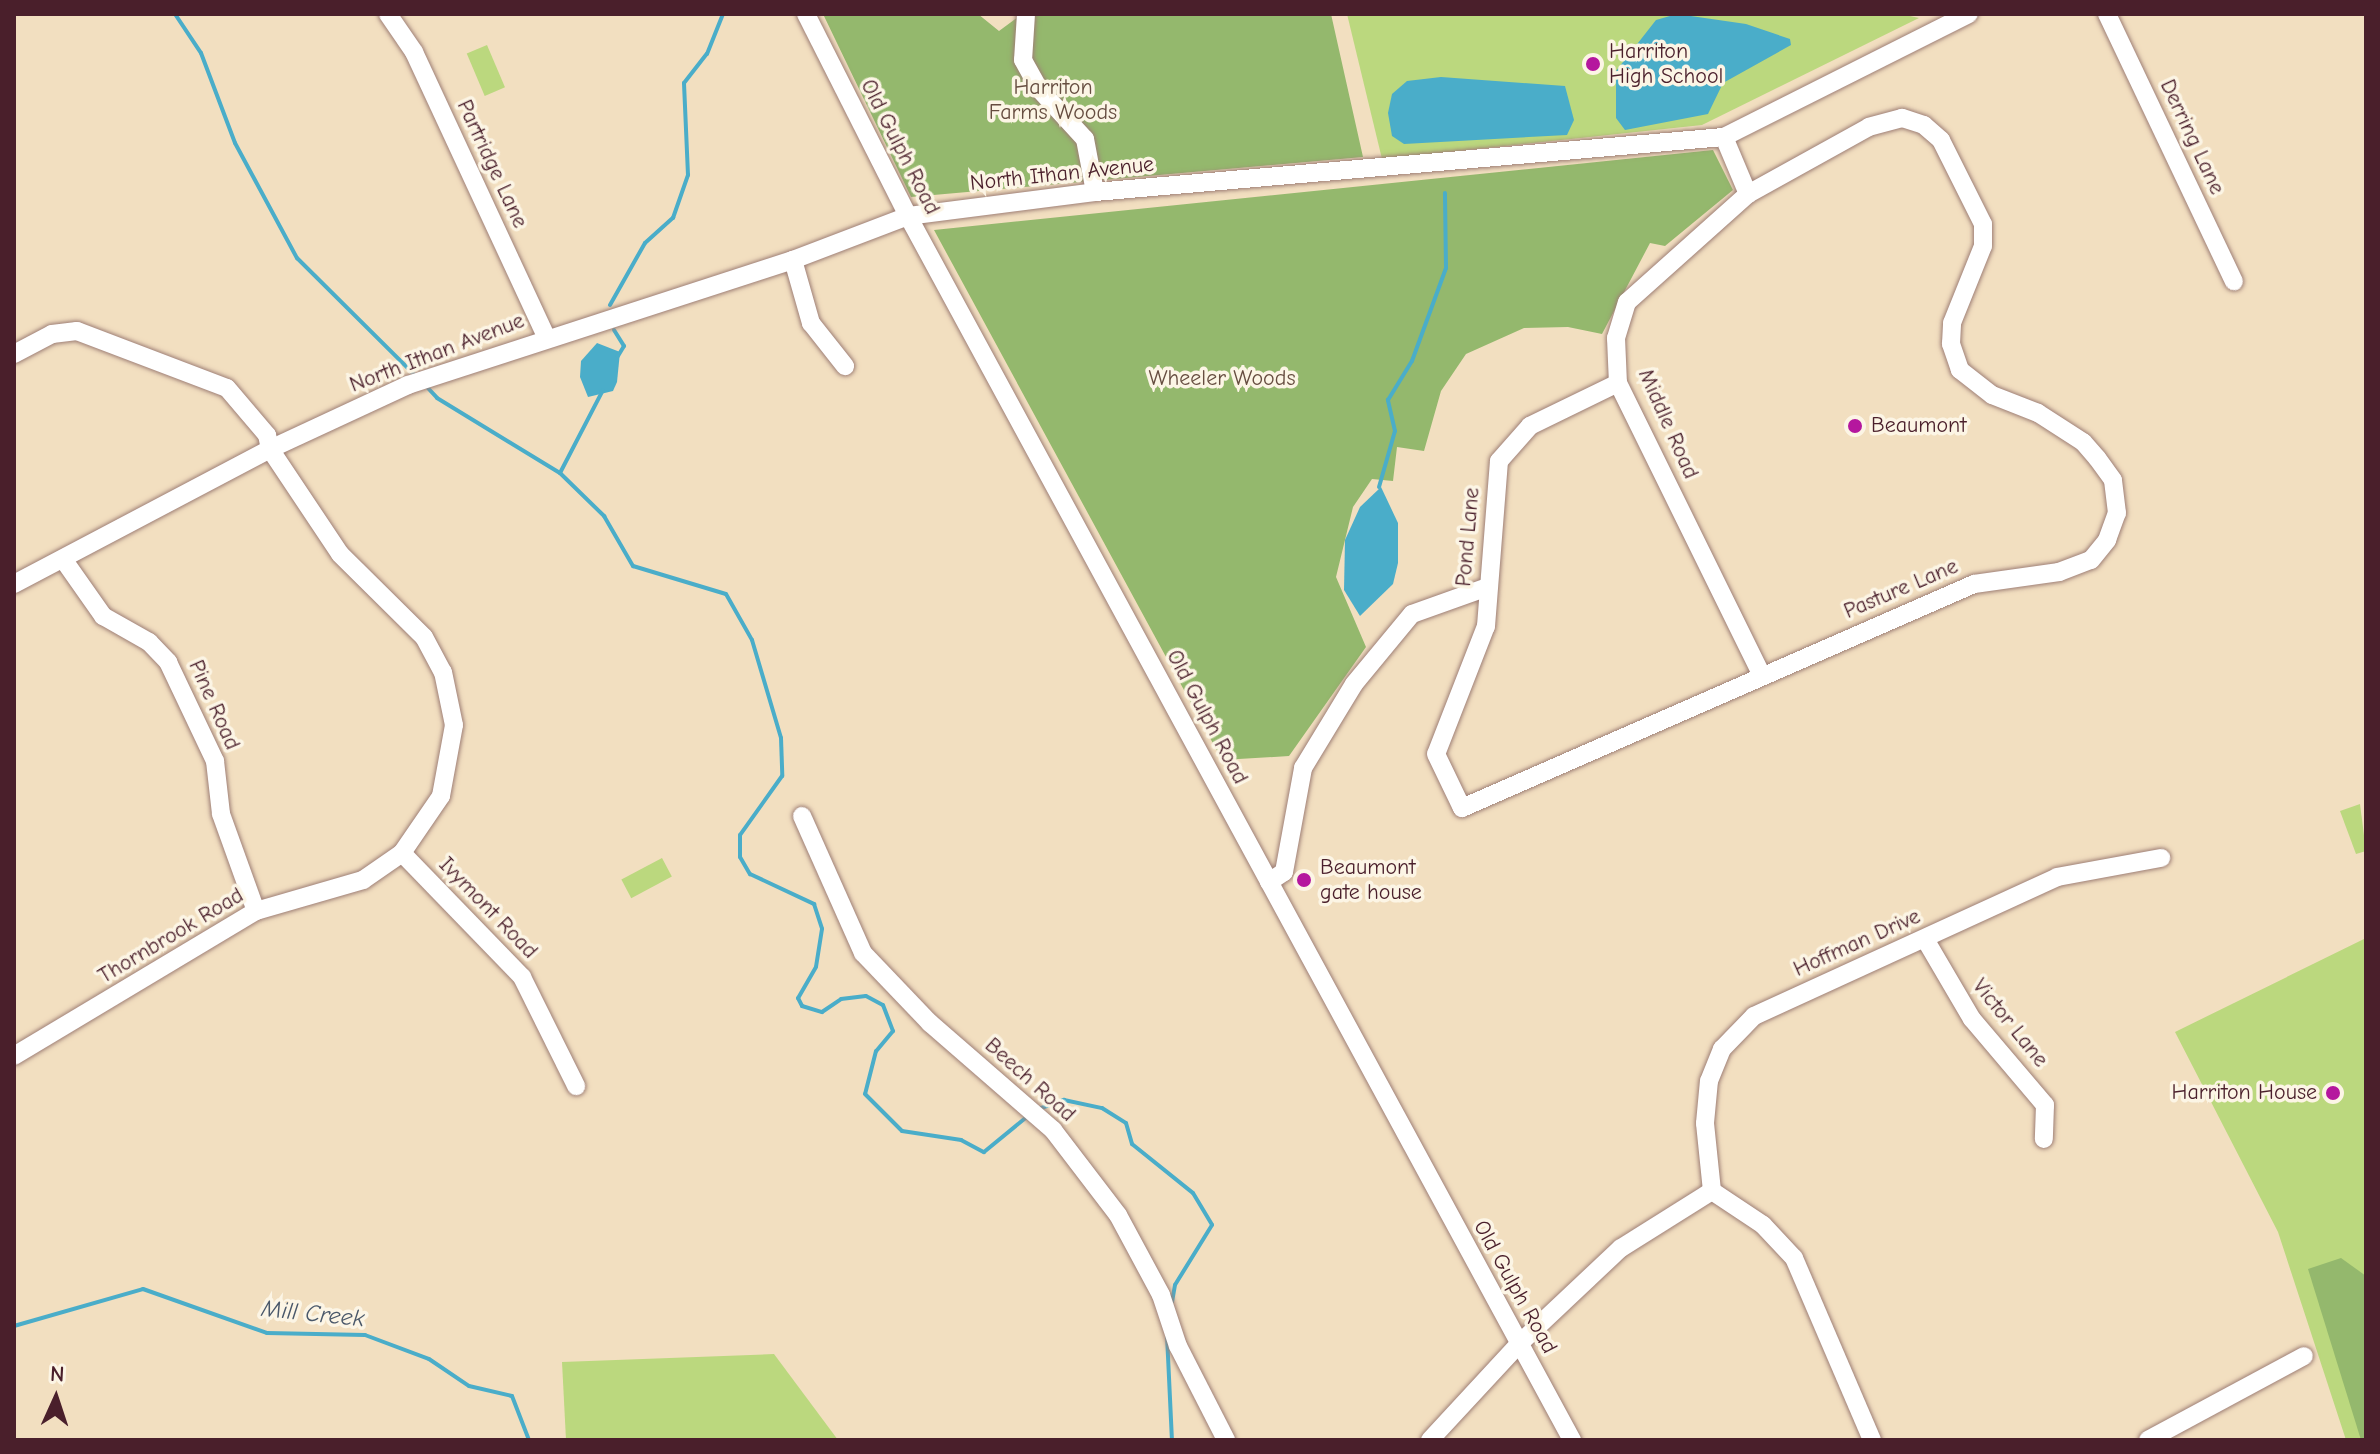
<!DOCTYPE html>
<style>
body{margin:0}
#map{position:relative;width:2380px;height:1454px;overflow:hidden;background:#f2dfc0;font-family:"Comic Neue",sans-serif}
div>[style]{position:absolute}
.green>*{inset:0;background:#bbd87e;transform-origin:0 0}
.forest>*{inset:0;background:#94b86d}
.water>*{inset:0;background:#4aadc9}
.stream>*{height:4px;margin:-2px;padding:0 2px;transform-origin:2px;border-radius:2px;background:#4aadc9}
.roads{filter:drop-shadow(0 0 2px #9e7f76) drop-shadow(0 0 2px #9e7f76)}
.minor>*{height:18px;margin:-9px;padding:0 9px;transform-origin:9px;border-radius:9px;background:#fff}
.dots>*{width:22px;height:22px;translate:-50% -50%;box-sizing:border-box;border:4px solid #fcf5e5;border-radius:50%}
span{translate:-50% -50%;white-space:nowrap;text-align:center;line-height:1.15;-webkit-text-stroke:7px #fcf5e5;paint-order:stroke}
.poi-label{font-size:22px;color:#4a1f2b}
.left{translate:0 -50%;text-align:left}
.right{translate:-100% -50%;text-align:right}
.park-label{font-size:22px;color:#664d40}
.street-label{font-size:22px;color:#4a1f2b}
.water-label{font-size:24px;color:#4a586a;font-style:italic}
.frame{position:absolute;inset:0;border:16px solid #4a1f2b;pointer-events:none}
.north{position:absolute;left:16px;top:1358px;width:80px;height:80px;-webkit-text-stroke:6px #fcf5e5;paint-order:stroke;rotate:3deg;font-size:22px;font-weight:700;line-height:32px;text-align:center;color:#4a1f2b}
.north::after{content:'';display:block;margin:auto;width:28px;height:36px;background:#4a1f2b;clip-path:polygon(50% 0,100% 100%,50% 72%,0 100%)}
</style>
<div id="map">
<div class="green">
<i style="clip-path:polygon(1347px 14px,1901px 14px,1919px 18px,1702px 125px,1382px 159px)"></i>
<i style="left:487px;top:45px;width:46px;height:22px;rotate:67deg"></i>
<i style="clip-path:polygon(2360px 804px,2366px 851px,2356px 854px,2340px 811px)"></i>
<i style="left:662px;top:858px;width:21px;height:46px;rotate:62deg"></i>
<i style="clip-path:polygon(2366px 938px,2366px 1440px,2346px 1440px,2278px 1232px,2175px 1032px)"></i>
<i style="clip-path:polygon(774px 1354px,838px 1440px,566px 1440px,562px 1362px)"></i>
</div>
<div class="forest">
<i style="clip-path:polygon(823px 14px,978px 14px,999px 31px,1022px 14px,1331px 14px,1363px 157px,911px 197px)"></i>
<i style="clip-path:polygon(1713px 150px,1733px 190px,1665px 246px,1650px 243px,1602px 334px,1568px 327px,1524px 328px,1466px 354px,1441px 391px,1424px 451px,1397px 447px,1393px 481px,1372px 479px,1353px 507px,1336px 577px,1366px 647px,1289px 756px,1222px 760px,934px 230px)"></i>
<i style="clip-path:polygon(2341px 1258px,2366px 1276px,2366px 1440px,2361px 1440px,2308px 1269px)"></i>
</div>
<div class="water">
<i style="clip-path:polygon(1677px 14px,1746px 24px,1790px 39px,1791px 45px,1723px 83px,1708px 114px,1625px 130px,1616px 118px,1616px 71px,1656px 20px)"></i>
<i style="clip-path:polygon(1441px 77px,1565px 86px,1574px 120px,1567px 135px,1404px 144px,1392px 136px,1388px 113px,1392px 94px,1407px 81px)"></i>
<i style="clip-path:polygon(597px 343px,620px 352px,617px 382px,613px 391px,588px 397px,580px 377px,581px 361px)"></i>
<i style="clip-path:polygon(1381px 487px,1398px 523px,1398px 563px,1393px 584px,1360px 616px,1344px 590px,1345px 540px,1360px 507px)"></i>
</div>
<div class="stream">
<i style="left:175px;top:14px;width:47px;rotate:56.3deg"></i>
<i style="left:201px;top:53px;width:96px;rotate:69.3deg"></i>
<i style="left:235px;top:143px;width:131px;rotate:61.7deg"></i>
<i style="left:297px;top:258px;width:169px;rotate:44.8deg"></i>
<i style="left:610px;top:305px;width:71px;rotate:-60.6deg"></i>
<i style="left:645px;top:243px;width:38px;rotate:-42deg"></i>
<i style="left:673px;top:218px;width:46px;rotate:-70.8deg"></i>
<i style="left:688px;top:175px;width:92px;rotate:-92.5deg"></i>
<i style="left:684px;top:83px;width:37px;rotate:-52deg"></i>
<i style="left:707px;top:54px;width:43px;rotate:-68.2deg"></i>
<i style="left:614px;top:330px;width:19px;rotate:58deg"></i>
<i style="left:624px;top:346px;width:12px;rotate:121deg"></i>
<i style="left:426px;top:386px;width:16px;rotate:47deg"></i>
<i style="left:437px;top:398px;width:144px;rotate:31.4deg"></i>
<i style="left:560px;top:473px;width:62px;rotate:44.3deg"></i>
<i style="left:604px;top:516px;width:58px;rotate:59.9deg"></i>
<i style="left:633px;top:566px;width:97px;rotate:16.8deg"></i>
<i style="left:726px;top:594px;width:53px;rotate:60.5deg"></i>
<i style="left:752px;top:640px;width:102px;rotate:73.5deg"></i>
<i style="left:781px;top:738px;width:38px;rotate:88deg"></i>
<i style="left:782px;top:776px;width:72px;rotate:125.4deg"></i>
<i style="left:740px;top:835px;width:22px;rotate:90deg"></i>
<i style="left:740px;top:857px;width:20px;rotate:60deg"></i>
<i style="left:750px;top:874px;width:71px;rotate:25.1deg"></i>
<i style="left:814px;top:904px;width:26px;rotate:72deg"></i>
<i style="left:822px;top:929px;width:38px;rotate:99deg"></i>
<i style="left:816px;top:967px;width:36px;rotate:120deg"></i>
<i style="left:798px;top:998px;width:9px;rotate:63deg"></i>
<i style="left:802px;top:1006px;width:21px;rotate:17deg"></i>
<i style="left:822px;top:1012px;width:23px;rotate:-34deg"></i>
<i style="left:841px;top:999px;width:25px;rotate:-7deg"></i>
<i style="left:866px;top:996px;width:19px;rotate:28deg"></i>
<i style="left:883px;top:1005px;width:28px;rotate:69deg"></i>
<i style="left:893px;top:1031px;width:26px;rotate:130deg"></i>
<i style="left:876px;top:1051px;width:44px;rotate:104.3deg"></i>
<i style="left:865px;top:1094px;width:52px;rotate:45deg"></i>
<i style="left:902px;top:1131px;width:60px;rotate:8.7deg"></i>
<i style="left:961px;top:1140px;width:26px;rotate:28deg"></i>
<i style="left:984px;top:1152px;width:58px;rotate:-39.4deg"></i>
<i style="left:560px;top:473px;width:93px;rotate:-62.6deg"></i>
<i style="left:1379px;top:487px;width:58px;rotate:-74.1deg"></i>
<i style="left:1395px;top:431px;width:32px;rotate:-103deg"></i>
<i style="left:1388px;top:400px;width:46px;rotate:-58.4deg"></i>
<i style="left:1412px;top:361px;width:99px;rotate:-69.9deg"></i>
<i style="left:1446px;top:268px;width:75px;rotate:-90.8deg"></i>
<i style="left:1036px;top:1110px;width:30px;rotate:-20deg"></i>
<i style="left:1064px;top:1100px;width:39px;rotate:12deg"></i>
<i style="left:1102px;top:1108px;width:28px;rotate:32deg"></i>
<i style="left:1126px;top:1123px;width:22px;rotate:74deg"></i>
<i style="left:1132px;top:1144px;width:78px;rotate:38.8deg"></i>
<i style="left:1193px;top:1193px;width:37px;rotate:59deg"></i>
<i style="left:1212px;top:1225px;width:70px;rotate:121.7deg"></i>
<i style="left:1175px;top:1285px;width:17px;rotate:100deg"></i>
<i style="left:14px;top:1326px;width:134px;rotate:-16deg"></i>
<i style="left:143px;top:1289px;width:132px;rotate:19.5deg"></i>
<i style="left:267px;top:1333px;width:98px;rotate:1.2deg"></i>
<i style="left:365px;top:1335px;width:68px;rotate:20.6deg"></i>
<i style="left:429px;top:1359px;width:48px;rotate:34deg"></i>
<i style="left:469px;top:1386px;width:44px;rotate:13.1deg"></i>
<i style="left:512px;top:1396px;width:47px;rotate:68.9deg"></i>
<i style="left:1167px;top:1335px;width:105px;rotate:87.3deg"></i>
</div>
<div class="roads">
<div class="minor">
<i style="left:388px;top:14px;width:46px;rotate:55.6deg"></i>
<i style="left:414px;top:52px;width:314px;rotate:65.1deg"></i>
<i style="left:806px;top:14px;width:226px;rotate:63.2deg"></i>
<i style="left:908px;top:216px;width:1393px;rotate:61.52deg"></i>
<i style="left:1026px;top:14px;width:46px;rotate:93.7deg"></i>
<i style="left:1023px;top:60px;width:33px;rotate:61deg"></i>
<i style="left:1039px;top:89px;width:68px;rotate:47.4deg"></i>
<i style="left:1085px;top:139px;width:54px;rotate:79.3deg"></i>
<i style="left:2107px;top:14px;width:296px;rotate:64.6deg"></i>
<i style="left:1724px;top:137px;width:62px;rotate:67.2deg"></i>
<i style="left:793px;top:260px;width:66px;rotate:74.1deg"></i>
<i style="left:811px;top:323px;width:55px;rotate:51.7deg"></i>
<i style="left:14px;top:354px;width:43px;rotate:-27.8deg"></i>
<i style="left:52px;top:334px;width:25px;rotate:-7deg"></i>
<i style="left:77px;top:331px;width:160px;rotate:20.8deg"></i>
<i style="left:227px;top:388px;width:62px;rotate:49.6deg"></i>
<i style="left:267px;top:435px;width:14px;rotate:78deg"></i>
<i style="left:270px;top:449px;width:126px;rotate:56.3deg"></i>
<i style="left:340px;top:554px;width:118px;rotate:44.7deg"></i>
<i style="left:424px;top:637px;width:40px;rotate:62deg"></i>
<i style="left:443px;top:672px;width:54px;rotate:78.3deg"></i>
<i style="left:454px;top:725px;width:72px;rotate:100.4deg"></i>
<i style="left:441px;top:796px;width:69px;rotate:124.4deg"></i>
<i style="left:402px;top:853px;width:47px;rotate:145.3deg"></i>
<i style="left:363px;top:880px;width:111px;rotate:163.8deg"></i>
<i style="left:256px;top:911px;width:282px;rotate:149.1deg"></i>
<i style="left:1618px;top:383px;width:98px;rotate:154deg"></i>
<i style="left:1530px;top:426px;width:47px;rotate:131.5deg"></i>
<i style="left:1499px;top:461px;width:166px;rotate:94.5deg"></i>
<i style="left:1486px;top:626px;width:137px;rotate:111.3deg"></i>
<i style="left:1436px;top:754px;width:60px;rotate:64.3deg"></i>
<i style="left:1462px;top:808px;width:559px;rotate:-23.63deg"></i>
<i style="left:1974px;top:584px;width:86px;rotate:-8deg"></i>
<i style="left:2059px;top:572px;width:34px;rotate:-21deg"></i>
<i style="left:2091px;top:560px;width:26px;rotate:-51deg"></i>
<i style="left:2107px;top:540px;width:29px;rotate:-70deg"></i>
<i style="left:2117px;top:513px;width:33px;rotate:-97deg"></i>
<i style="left:2113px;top:480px;width:27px;rotate:-126deg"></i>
<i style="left:2097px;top:458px;width:21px;rotate:-131deg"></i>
<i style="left:2083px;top:442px;width:54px;rotate:-147.2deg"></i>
<i style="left:2038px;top:413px;width:49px;rotate:-158.6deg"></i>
<i style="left:1992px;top:395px;width:41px;rotate:-142deg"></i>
<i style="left:1960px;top:370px;width:28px;rotate:-109deg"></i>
<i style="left:1951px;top:344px;width:21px;rotate:-87deg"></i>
<i style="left:1952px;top:323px;width:83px;rotate:-68.1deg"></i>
<i style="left:1983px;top:246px;width:22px;rotate:-90deg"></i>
<i style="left:1983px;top:224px;width:94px;rotate:-116.6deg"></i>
<i style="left:1941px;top:140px;width:23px;rotate:-139deg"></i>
<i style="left:1924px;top:125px;width:23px;rotate:-162deg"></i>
<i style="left:1902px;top:118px;width:34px;rotate:165deg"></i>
<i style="left:1869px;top:127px;width:138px;rotate:151deg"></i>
<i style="left:1748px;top:194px;width:162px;rotate:138.2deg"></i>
<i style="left:1627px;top:302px;width:38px;rotate:107deg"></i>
<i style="left:1616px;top:338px;width:45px;rotate:87.5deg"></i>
<i style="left:1618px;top:383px;width:324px;rotate:63.8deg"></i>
<i style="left:63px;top:559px;width:70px;rotate:54.9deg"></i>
<i style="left:103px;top:616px;width:53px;rotate:29.5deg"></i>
<i style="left:149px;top:642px;width:28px;rotate:46deg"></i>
<i style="left:168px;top:662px;width:110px;rotate:64.6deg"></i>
<i style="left:215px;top:761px;width:53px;rotate:83.5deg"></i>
<i style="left:221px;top:814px;width:103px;rotate:70.2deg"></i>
<i style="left:14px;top:584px;width:289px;rotate:-27.8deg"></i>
<i style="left:270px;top:449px;width:152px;rotate:-24.9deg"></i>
<i style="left:408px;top:385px;width:405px;rotate:-18deg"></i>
<i style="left:793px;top:260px;width:123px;rotate:-20.9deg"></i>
<i style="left:908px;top:216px;width:189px;rotate:-7.3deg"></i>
<i style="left:1095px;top:192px;width:631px;rotate:-5deg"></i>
<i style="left:1724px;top:137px;width:274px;rotate:-26.7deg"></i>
<i style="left:802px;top:816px;width:150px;rotate:66deg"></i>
<i style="left:863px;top:953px;width:97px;rotate:46.3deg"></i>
<i style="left:930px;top:1023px;width:163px;rotate:41deg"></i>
<i style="left:1053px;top:1130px;width:107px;rotate:52.6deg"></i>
<i style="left:1118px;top:1215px;width:91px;rotate:61.7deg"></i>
<i style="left:1161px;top:1295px;width:54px;rotate:71.6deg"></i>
<i style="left:1178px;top:1346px;width:106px;rotate:62.9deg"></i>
<i style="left:402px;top:853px;width:173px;rotate:45.9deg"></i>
<i style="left:522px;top:977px;width:122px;rotate:63.6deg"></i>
<i style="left:1269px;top:882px;width:18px;rotate:-34deg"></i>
<i style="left:1284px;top:872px;width:106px;rotate:-79.6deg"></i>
<i style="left:1303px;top:768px;width:98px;rotate:-58.7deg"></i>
<i style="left:1354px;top:684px;width:91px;rotate:-50.4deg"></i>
<i style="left:1412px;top:614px;width:81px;rotate:-19.6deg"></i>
<i style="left:1925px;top:939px;width:93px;rotate:59.6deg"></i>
<i style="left:1972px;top:1019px;width:113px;rotate:49.7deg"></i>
<i style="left:2045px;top:1105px;width:34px;rotate:92deg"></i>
<i style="left:1712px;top:1191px;width:68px;rotate:-95.9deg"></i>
<i style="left:1705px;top:1123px;width:42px;rotate:-84.6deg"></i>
<i style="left:1709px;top:1081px;width:35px;rotate:-68deg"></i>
<i style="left:1722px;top:1049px;width:46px;rotate:-45.9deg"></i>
<i style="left:1754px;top:1016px;width:333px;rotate:-24.6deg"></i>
<i style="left:2057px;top:877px;width:106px;rotate:-10.4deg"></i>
<i style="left:1712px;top:1191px;width:61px;rotate:33.7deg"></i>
<i style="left:1763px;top:1225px;width:45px;rotate:46.8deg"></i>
<i style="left:1794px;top:1258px;width:198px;rotate:66.8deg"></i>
<i style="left:1430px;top:1440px;width:131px;rotate:-47.2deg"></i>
<i style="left:1519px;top:1344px;width:140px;rotate:-43.3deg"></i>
<i style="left:1621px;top:1248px;width:107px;rotate:-32.1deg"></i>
<i style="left:2148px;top:1440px;width:177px;rotate:-28.3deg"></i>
</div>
</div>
<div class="dots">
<i style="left:1593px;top:64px;background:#b5179e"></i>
<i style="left:1855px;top:426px;background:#b5179e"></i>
<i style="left:1304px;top:880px;background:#b5179e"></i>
<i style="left:2333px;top:1093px;background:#b5179e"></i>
</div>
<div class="poi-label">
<span class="left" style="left:1609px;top:64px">Harriton<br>High School</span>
<span class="left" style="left:1871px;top:426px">Beaumont</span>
<span class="left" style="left:1320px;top:880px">Beaumont<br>gate house</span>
<span class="right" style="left:2317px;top:1093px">Harriton House</span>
</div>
<div class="park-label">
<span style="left:1053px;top:100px">Harriton<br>Farms Woods</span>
<span style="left:1222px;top:379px">Wheeler Woods</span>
</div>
<div class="street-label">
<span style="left:2192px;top:137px;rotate:65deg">Derring Lane</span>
<span style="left:900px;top:147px;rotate:63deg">Old Gulph Road</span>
<span style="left:492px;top:164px;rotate:65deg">Partridge Lane</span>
<span style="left:1062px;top:174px;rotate:-6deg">North Ithan Avenue</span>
<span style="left:437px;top:353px;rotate:-21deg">North Ithan Avenue</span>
<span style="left:1668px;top:424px;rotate:66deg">Middle Road</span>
<span style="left:1468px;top:537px;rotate:-85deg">Pond Lane</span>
<span style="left:1901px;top:589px;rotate:-23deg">Pasture Lane</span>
<span style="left:214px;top:705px;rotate:66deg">Pine Road</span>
<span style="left:1207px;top:717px;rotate:62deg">Old Gulph Road</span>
<span style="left:488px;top:908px;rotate:46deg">Ivymont Road</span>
<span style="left:171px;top:936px;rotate:-31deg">Thornbrook Road</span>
<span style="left:1857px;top:943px;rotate:-24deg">Hoffman Drive</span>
<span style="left:2010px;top:1023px;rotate:51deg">Victor Lane</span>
<span style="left:1030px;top:1080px;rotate:42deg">Beech Road</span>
<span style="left:1515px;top:1287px;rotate:61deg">Old Gulph Road</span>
</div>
<div class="water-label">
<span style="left:313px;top:1314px;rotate:6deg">Mill Creek</span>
</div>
<div class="frame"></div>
<div class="north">N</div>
</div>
